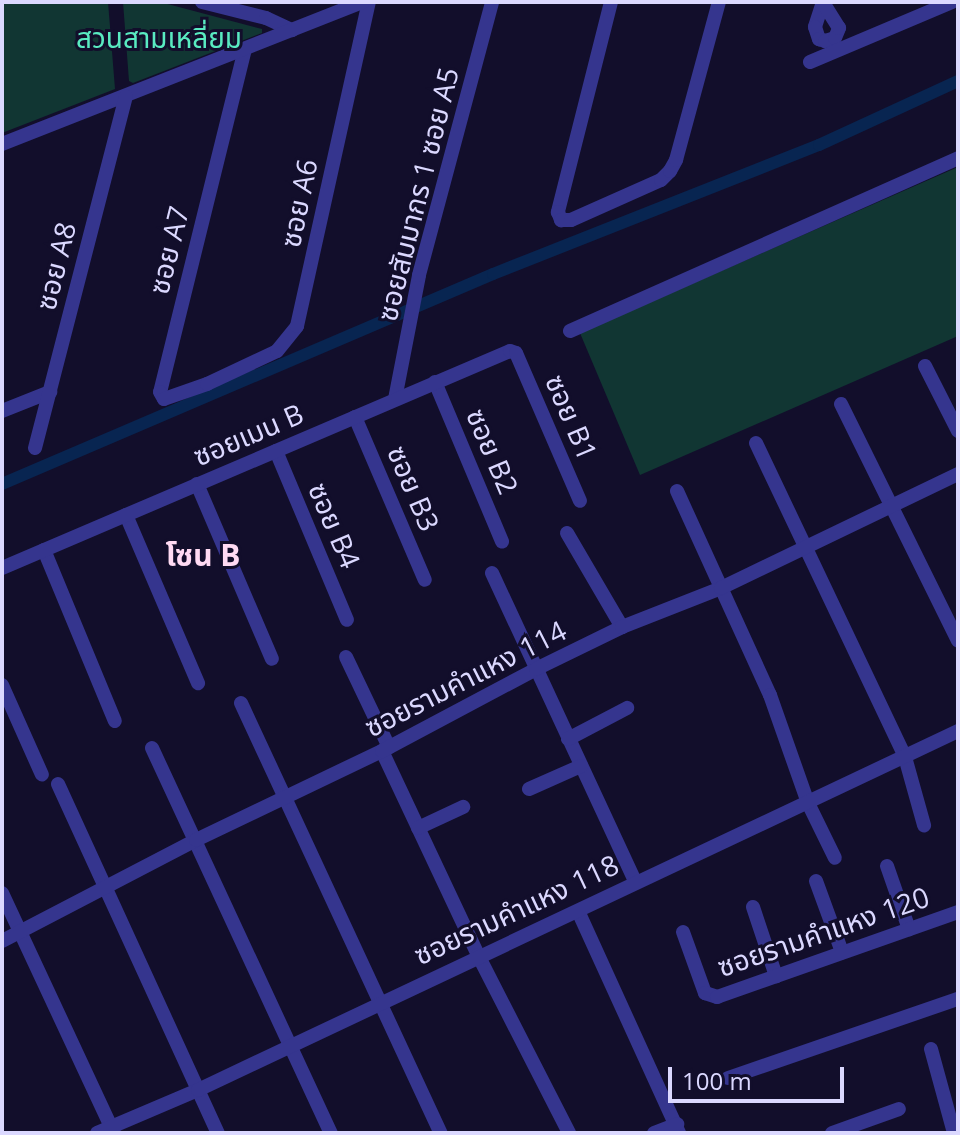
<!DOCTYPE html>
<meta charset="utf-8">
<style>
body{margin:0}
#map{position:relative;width:960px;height:1135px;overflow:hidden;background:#120e2b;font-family:"Open Sans","Noto Sans Thai",sans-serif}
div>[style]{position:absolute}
.green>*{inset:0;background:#113633}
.canal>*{height:12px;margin:-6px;padding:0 6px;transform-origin:6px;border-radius:6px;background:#082551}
.street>*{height:14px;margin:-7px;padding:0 7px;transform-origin:7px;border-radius:7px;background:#35358e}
span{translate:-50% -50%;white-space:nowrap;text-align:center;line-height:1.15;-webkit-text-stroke:6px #120e2b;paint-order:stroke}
.park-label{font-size:28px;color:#59ebc1}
.street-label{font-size:28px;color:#dbd8ff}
.neighbourhood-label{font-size:30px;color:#ffdaf3;font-weight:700}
.frame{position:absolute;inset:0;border:4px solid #dbd8ff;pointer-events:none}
.scale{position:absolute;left:668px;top:1067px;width:176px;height:36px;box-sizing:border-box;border:4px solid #dbd8ff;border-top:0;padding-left:10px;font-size:24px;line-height:28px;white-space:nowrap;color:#dbd8ff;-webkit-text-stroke:6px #120e2b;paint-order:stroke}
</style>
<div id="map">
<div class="green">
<i style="clip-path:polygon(2px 2px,108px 2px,115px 89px,2px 133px)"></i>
<i style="clip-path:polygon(123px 2px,160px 2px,262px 29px,262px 33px,133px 83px,129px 81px)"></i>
<i style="clip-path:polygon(958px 167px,958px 336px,640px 475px,580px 333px)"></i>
</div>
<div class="canal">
<i style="left:2px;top:484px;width:534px;rotate:-23.16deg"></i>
<i style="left:493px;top:274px;width:351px;rotate:-21.6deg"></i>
<i style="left:819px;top:145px;width:153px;rotate:-24.7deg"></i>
</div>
<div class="street">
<i style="left:202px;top:2px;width:66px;rotate:14deg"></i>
<i style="left:266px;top:18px;width:29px;rotate:25deg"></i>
<i style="left:611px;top:2px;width:217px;rotate:104.2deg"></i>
<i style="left:558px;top:212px;width:9px;rotate:69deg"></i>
<i style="left:561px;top:220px;width:10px"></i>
<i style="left:571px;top:220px;width:98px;rotate:-24deg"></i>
<i style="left:661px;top:180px;width:13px;rotate:-45deg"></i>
<i style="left:670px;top:171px;width:13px;rotate:-61deg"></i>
<i style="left:676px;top:160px;width:164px;rotate:-74.8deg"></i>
<i style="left:823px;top:2px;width:26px;rotate:108deg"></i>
<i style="left:815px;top:27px;width:13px;rotate:72deg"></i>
<i style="left:819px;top:39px;width:6px;rotate:18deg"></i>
<i style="left:825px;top:41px;width:10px;rotate:-17deg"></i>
<i style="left:835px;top:38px;width:11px;rotate:-68deg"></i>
<i style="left:839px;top:28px;width:31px;rotate:-122deg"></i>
<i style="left:245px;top:49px;width:353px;rotate:103.9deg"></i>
<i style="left:160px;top:392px;width:8px;rotate:60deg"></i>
<i style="left:164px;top:399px;width:46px;rotate:-19.2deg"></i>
<i style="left:207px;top:384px;width:77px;rotate:-25.2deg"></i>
<i style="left:277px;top:351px;width:32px;rotate:-51deg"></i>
<i style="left:297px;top:326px;width:332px;rotate:-77.5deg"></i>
<i style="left:810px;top:62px;width:154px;rotate:-22.9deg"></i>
<i style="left:2px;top:144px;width:388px;rotate:-21.5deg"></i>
<i style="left:570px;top:331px;width:425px;rotate:-24deg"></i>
<i style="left:925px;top:366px;width:73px;rotate:63.1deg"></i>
<i style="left:435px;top:382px;width:173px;rotate:67.2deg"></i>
<i style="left:395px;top:399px;width:126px;rotate:-79deg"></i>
<i style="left:419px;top:275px;width:283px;rotate:-75deg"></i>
<i style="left:841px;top:404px;width:264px;rotate:63.7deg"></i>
<i style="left:2px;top:411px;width:52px;rotate:-21.6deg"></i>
<i style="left:355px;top:417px;width:177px;rotate:66.8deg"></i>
<i style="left:756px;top:443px;width:348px;rotate:64.6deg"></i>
<i style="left:905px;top:757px;width:71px;rotate:74.4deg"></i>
<i style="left:35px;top:448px;width:363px;rotate:-75.5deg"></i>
<i style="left:276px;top:451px;width:183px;rotate:67.2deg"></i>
<i style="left:197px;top:484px;width:190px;rotate:66.8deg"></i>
<i style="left:677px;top:491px;width:224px;rotate:65.5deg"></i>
<i style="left:770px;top:695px;width:114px;rotate:70.6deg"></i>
<i style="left:808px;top:803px;width:61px;rotate:63.9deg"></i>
<i style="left:126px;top:515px;width:183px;rotate:66.8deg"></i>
<i style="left:567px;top:533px;width:109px;rotate:59.7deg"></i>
<i style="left:44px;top:550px;width:185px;rotate:67.5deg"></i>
<i style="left:2px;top:568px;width:552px;rotate:-23.13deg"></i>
<i style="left:510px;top:351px;width:6px;rotate:18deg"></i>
<i style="left:516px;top:353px;width:161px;rotate:66.6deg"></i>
<i style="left:492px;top:573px;width:340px;rotate:65.1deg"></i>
<i style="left:346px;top:657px;width:100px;rotate:64.5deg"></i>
<i style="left:2px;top:685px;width:98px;rotate:66deg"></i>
<i style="left:241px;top:703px;width:474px;rotate:65.1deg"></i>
<i style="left:568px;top:739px;width:67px;rotate:-27.7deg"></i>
<i style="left:152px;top:748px;width:425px;rotate:65.1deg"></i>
<i style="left:382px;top:751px;width:225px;rotate:64.8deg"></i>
<i style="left:478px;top:955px;width:200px;rotate:62.9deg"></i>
<i style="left:58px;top:784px;width:384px;rotate:65.4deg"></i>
<i style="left:529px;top:789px;width:57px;rotate:-23.9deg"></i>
<i style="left:418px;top:828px;width:50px;rotate:-25deg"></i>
<i style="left:887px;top:866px;width:67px;rotate:70.8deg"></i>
<i style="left:816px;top:881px;width:76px;rotate:69.9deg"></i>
<i style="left:2px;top:893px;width:265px;rotate:65deg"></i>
<i style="left:753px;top:907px;width:73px;rotate:71.6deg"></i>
<i style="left:578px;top:911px;width:244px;rotate:65.5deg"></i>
<i style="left:683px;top:932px;width:65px;rotate:70.2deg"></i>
<i style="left:705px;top:993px;width:13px;rotate:18deg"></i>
<i style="left:717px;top:997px;width:256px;rotate:-19.4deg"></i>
<i style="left:2px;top:941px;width:219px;rotate:-27.5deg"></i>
<i style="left:196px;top:840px;width:206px;rotate:-25.6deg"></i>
<i style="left:382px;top:751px;width:174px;rotate:-28deg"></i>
<i style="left:536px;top:669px;width:96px;rotate:-26deg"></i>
<i style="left:622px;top:627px;width:106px;rotate:-21.5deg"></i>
<i style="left:721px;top:588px;width:263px;rotate:-25.7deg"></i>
<i style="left:931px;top:1049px;width:87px;rotate:74.7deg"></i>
<i style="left:728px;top:1078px;width:243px;rotate:-19deg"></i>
<i style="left:97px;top:1133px;width:110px;rotate:-23.1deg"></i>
<i style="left:198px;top:1090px;width:841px;rotate:-25.28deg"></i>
<i style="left:654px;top:1133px;width:25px;rotate:-21deg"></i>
<i style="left:832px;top:1133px;width:71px;rotate:-19.7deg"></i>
</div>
<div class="park-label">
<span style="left:159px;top:37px">สวนสามเหลี่ยม</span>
</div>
<div class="street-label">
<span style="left:417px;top:194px;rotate:-76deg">ซอยสัมมากร 1 ซอย A5</span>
<span style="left:298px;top:203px;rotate:-78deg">ซอย A6</span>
<span style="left:168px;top:250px;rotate:-76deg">ซอย A7</span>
<span style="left:55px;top:266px;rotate:-76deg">ซอย A8</span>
<span style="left:572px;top:417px;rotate:67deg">ซอย B1</span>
<span style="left:248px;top:434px;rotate:-23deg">ซอยเมน B</span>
<span style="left:493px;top:451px;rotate:67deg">ซอย B2</span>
<span style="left:414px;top:488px;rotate:67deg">ซอย B3</span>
<span style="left:335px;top:525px;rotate:67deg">ซอย B4</span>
<span style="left:465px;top:678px;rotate:-27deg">ซอยรามคำแหง 114</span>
<span style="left:516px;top:909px;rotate:-25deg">ซอยรามคำแหง 118</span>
<span style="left:823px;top:931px;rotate:-19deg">ซอยรามคำแหง 120</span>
</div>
<div class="neighbourhood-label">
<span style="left:203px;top:555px">โซน B</span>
</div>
<div class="frame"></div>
<div class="scale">100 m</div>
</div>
